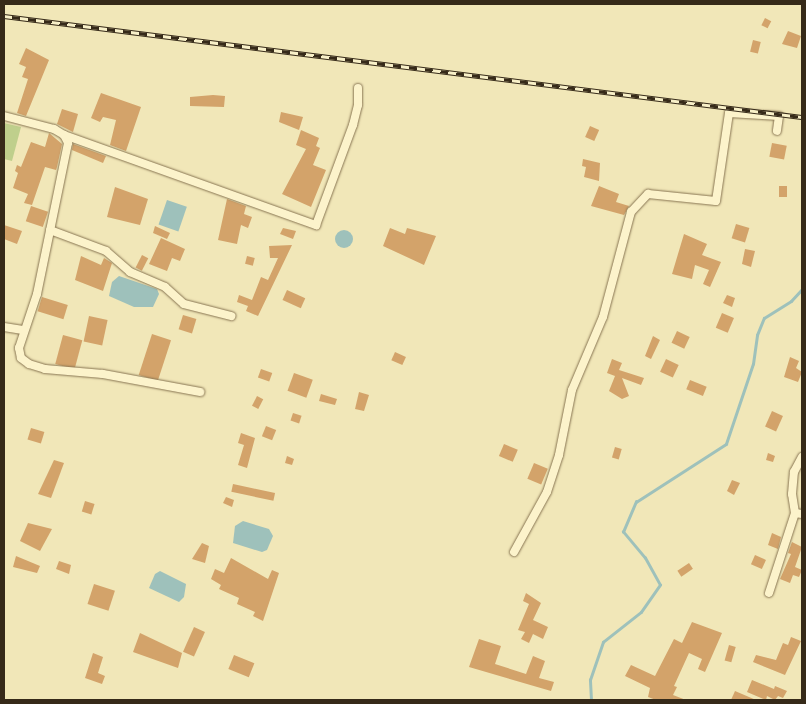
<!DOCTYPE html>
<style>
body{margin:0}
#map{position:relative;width:806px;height:704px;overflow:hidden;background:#f1e7b8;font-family:"Playfair Display",serif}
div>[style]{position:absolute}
.green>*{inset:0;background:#bfcf8c}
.water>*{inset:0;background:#9ec1bb;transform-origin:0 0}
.round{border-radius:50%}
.stream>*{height:2.5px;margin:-1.25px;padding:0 1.25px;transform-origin:1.25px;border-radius:1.25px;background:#9ec1bb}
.building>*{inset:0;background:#d3a36a;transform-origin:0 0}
.roads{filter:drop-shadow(0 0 1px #887552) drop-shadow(0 0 1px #887552)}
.minor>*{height:8px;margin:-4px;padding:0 4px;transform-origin:4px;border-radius:4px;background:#fcf3cb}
.rail>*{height:4.5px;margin-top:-2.25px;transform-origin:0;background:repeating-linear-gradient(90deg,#f8f0c8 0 8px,#362a19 0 16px);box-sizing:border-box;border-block:1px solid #362a19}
span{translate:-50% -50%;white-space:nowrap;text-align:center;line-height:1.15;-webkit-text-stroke:5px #f8f0c8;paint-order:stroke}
.frame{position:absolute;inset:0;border:5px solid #362a19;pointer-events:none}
</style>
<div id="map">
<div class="green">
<i style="clip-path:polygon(4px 123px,21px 127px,12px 161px,4px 159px)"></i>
</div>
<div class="water">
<i style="left:167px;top:200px;width:21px;height:26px;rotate:19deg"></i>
<i class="round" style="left:335px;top:230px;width:18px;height:18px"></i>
<i style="clip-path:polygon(119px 276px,157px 289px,159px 294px,153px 307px,134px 307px,109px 296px,112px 282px)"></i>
<i style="clip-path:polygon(243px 521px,269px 529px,273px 536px,267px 550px,262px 552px,233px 543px,235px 526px)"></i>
<i style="clip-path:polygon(160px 571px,186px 584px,184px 597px,179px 602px,149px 588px,155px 574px)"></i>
</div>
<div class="stream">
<i style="left:591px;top:700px;width:20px;rotate:-93deg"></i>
<i style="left:590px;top:680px;width:40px;rotate:-71.1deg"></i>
<i style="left:603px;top:642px;width:48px;rotate:-38.3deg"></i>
<i style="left:641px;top:612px;width:33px;rotate:-55deg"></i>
<i style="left:660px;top:585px;width:31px;rotate:-119deg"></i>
<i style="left:645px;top:558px;width:34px;rotate:-130deg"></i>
<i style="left:623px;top:532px;width:33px;rotate:-67deg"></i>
<i style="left:636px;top:502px;width:107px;rotate:-32.8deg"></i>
<i style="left:726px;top:444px;width:84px;rotate:-71.4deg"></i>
<i style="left:753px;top:364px;width:29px;rotate:-82deg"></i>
<i style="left:757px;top:335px;width:18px;rotate:-68deg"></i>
<i style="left:764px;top:318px;width:32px;rotate:-32deg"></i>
<i style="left:791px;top:301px;width:16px;rotate:-47deg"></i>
</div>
<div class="building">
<i style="left:765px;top:18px;width:7px;height:8px;rotate:27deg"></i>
<i style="clip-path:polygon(788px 31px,801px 36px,797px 48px,782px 44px)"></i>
<i style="left:753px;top:40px;width:8px;height:12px;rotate:14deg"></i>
<i style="clip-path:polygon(26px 48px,49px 60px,26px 116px,17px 113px,28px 79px,22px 77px,26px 67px,19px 64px)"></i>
<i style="clip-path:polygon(101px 93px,141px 107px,126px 151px,110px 145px,116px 120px,103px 117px,100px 122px,91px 118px)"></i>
<i style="clip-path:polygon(213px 95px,225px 96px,224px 107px,190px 106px,190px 97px)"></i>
<i style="clip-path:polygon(62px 109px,78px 114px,73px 132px,57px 124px)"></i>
<i style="clip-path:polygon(281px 112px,303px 117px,299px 130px,279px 122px)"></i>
<i style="left:590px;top:126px;width:10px;height:12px;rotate:24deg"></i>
<i style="clip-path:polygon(301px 130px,319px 138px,316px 146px,320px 148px,313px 165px,326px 170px,311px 207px,282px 194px,306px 149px,296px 145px)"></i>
<i style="clip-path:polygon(49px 133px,62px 144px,57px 167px,56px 170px,45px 167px,32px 205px,24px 203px,28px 194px,13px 188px,18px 173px,15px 171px,17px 165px,21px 167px,31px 142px,45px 147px)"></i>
<i style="left:772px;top:143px;width:15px;height:14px;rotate:11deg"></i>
<i style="clip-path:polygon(73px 144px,106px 156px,103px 163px,72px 150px)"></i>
<i style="clip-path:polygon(583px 159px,600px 163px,599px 181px,584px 177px,586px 167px,582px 166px)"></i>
<i style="clip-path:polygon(599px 186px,619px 194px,616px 202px,629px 206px,624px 215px,591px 206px)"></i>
<i style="left:779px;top:186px;width:8px;height:11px"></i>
<i style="clip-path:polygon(115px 187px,148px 199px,140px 225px,107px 217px)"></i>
<i style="clip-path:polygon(227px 199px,246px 206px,244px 214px,252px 217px,248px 228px,241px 225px,237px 244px,218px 240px)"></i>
<i style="left:31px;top:206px;width:18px;height:16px;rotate:19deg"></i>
<i style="left:736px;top:224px;width:14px;height:15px;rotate:17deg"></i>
<i style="clip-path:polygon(4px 225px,22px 231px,17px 244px,4px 239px)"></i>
<i style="clip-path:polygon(155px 226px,170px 233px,167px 239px,153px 233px)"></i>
<i style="clip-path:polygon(283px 228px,296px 231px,293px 239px,280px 234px)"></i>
<i style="clip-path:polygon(390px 228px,405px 234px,407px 228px,436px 236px,424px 265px,383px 246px)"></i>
<i style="clip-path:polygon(684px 234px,707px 244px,702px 255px,721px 262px,710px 287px,703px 284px,709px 270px,695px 265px,692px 279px,672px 274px)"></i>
<i style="clip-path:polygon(161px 238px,185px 249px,180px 261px,172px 258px,167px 271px,149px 264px)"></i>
<i style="clip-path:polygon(292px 245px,258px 316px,246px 311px,248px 306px,237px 302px,239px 295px,252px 300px,261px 277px,268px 280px,278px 258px,270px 258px,269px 246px)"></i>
<i style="clip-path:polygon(745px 249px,755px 251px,751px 267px,742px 264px)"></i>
<i style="left:142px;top:255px;width:7px;height:14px;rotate:27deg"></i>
<i style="clip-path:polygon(81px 256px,101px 265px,104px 258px,112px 263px,103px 291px,75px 280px)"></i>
<i style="left:247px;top:256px;width:8px;height:8px;rotate:14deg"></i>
<i style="left:287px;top:290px;width:20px;height:11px;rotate:24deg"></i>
<i style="clip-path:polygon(727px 295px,735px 298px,732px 307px,723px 303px)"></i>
<i style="left:42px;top:297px;width:27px;height:15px;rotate:17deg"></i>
<i style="left:722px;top:313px;width:13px;height:16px;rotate:23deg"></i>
<i style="left:183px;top:315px;width:14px;height:15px;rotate:17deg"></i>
<i style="left:89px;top:316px;width:19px;height:26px;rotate:12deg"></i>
<i style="left:677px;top:331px;width:14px;height:13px;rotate:25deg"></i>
<i style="left:152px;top:334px;width:20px;height:43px;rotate:18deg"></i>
<i style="left:63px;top:335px;width:20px;height:30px;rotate:15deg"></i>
<i style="clip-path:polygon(653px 336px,660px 340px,651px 359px,645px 356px)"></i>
<i style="left:395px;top:352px;width:12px;height:9px;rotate:24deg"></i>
<i style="clip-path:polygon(790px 357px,799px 361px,796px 368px,802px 372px,798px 382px,784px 377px)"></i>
<i style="clip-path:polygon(612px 359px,622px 363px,619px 370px,644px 378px,641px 385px,622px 378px,629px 396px,622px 399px,609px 391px,615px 376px,607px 373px)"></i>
<i style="left:666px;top:359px;width:14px;height:14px;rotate:25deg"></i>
<i style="left:261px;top:369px;width:12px;height:9px;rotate:20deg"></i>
<i style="left:294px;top:373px;width:20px;height:19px;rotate:20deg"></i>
<i style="left:690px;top:380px;width:18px;height:10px;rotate:22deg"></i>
<i style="clip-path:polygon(359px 392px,369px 395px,364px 411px,355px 409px)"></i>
<i style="clip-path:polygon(321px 394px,337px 399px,335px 405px,319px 401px)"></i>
<i style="left:257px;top:396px;width:7px;height:11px;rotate:27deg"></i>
<i style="left:772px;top:411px;width:12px;height:17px;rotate:24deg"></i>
<i style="left:293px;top:413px;width:9px;height:8px;rotate:18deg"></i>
<i style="left:266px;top:426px;width:11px;height:11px;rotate:22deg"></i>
<i style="left:31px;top:428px;width:14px;height:12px;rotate:17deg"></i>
<i style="clip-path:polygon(241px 433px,255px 438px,247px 468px,238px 465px,244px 445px,238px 443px)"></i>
<i style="left:504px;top:444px;width:15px;height:13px;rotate:23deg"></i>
<i style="left:615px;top:447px;width:7px;height:11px;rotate:16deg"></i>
<i style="clip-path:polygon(768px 453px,775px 456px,773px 462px,766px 460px)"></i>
<i style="clip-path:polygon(287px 456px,294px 459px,292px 465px,285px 463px)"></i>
<i style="clip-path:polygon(54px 460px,64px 463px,51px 498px,38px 494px)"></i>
<i style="left:534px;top:463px;width:15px;height:17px;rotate:23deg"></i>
<i style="clip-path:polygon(732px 480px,740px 483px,734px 495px,727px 491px)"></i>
<i style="left:233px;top:484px;width:43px;height:8px;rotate:12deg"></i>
<i style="clip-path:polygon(226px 497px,234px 500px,232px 507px,223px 503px)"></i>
<i style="left:85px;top:501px;width:10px;height:11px;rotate:17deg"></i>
<i style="clip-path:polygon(28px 523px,52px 529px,40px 551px,20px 541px)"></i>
<i style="clip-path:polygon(772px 533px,781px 537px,778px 549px,768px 545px)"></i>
<i style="clip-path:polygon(792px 542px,802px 547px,795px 567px,802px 570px,799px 577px,793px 575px,790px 583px,780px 579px,791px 554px,788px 553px)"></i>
<i style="clip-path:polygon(202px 543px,209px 546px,205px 563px,192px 559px)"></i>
<i style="left:755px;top:555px;width:12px;height:10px;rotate:24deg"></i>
<i style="clip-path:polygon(16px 556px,40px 566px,37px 573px,13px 567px)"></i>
<i style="clip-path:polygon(231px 558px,268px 579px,272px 570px,279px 573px,263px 621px,253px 616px,255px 612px,237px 604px,239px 598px,219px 589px,221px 585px,211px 579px,215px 569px,224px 573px)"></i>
<i style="clip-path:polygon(59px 561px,71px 565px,69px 574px,56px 569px)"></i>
<i style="left:689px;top:563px;width:7px;height:14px;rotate:56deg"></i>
<i style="left:94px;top:584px;width:22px;height:21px;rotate:18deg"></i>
<i style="clip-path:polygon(526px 593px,541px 603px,533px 620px,548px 627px,543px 639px,533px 634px,529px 643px,521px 639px,525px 632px,518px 630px,529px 604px,523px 601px)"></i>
<i style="clip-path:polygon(692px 622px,722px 633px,705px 672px,698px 669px,702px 659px,689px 653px,674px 686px,677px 687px,673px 695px,686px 700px,656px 700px,648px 697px,650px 688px,625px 676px,631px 665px,655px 676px,674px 639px,682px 643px)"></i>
<i style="left:194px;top:627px;width:12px;height:27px;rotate:24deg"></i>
<i style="clip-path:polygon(140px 633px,182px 653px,178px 668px,133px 652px)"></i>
<i style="clip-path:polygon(791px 637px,801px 641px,785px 675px,753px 662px,756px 655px,776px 660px,783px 643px,788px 645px)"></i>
<i style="clip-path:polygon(479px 639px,501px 646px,495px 664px,526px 674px,533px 656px,545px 661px,539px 678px,554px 682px,551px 691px,469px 667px)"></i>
<i style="left:729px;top:645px;width:7px;height:16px;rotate:16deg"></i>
<i style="clip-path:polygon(93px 653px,103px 657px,98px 673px,105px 676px,102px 684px,85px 678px)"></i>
<i style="left:234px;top:655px;width:22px;height:15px;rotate:22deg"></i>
<i style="clip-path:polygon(752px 680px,774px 689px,775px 686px,787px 691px,783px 698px,778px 696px,775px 700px,767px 696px,766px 700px,747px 692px)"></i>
<i style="clip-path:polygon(735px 691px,756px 700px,731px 700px)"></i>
</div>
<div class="roads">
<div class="minor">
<i style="left:4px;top:116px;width:52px;rotate:14.6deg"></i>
<i style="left:54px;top:129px;width:12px;rotate:31deg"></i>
<i style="left:64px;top:135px;width:9px;rotate:63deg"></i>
<i style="left:68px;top:143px;width:154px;rotate:101.6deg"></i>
<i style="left:37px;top:294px;width:57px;rotate:108.4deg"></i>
<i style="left:19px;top:348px;width:10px;rotate:79deg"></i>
<i style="left:21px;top:358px;width:10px;rotate:37deg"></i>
<i style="left:29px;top:364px;width:17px;rotate:17deg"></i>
<i style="left:45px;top:369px;width:58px;rotate:4.9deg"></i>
<i style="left:103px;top:374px;width:99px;rotate:10.5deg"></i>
<i style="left:64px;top:135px;width:268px;rotate:19.7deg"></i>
<i style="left:316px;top:225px;width:107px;rotate:-69.7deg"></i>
<i style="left:353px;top:125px;width:21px;rotate:-76deg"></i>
<i style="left:358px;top:105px;width:17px;rotate:-90deg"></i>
<i style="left:50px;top:230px;width:60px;rotate:20.6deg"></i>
<i style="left:106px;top:251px;width:32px;rotate:41deg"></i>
<i style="left:130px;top:272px;width:38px;rotate:23deg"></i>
<i style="left:165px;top:287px;width:25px;rotate:42deg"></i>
<i style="left:184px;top:304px;width:49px;rotate:14.3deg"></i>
<i style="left:4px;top:327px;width:19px;rotate:9deg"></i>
<i style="left:795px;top:513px;width:19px;rotate:-99deg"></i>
<i style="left:792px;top:494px;width:22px;rotate:-85deg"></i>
<i style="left:794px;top:472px;width:17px;rotate:-62deg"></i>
<i style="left:514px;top:552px;width:68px;rotate:-61.2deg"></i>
<i style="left:547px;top:492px;width:39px;rotate:-72deg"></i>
<i style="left:559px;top:455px;width:66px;rotate:-78.7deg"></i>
<i style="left:572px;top:390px;width:79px;rotate:-67deg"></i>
<i style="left:603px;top:317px;width:109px;rotate:-75.1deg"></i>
<i style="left:631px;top:212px;width:25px;rotate:-47deg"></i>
<i style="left:648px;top:194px;width:68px;rotate:5.9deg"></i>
<i style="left:716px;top:201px;width:89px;rotate:-81.6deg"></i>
<i style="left:729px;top:113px;width:50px;rotate:3.4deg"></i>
<i style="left:779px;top:116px;width:15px;rotate:98deg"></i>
<i style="left:769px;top:593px;width:84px;rotate:-72deg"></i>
<i style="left:795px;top:513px;width:7px;rotate:8deg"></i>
</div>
</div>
<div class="rail">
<i style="left:4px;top:16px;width:804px;rotate:7.21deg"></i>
</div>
<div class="frame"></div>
</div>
